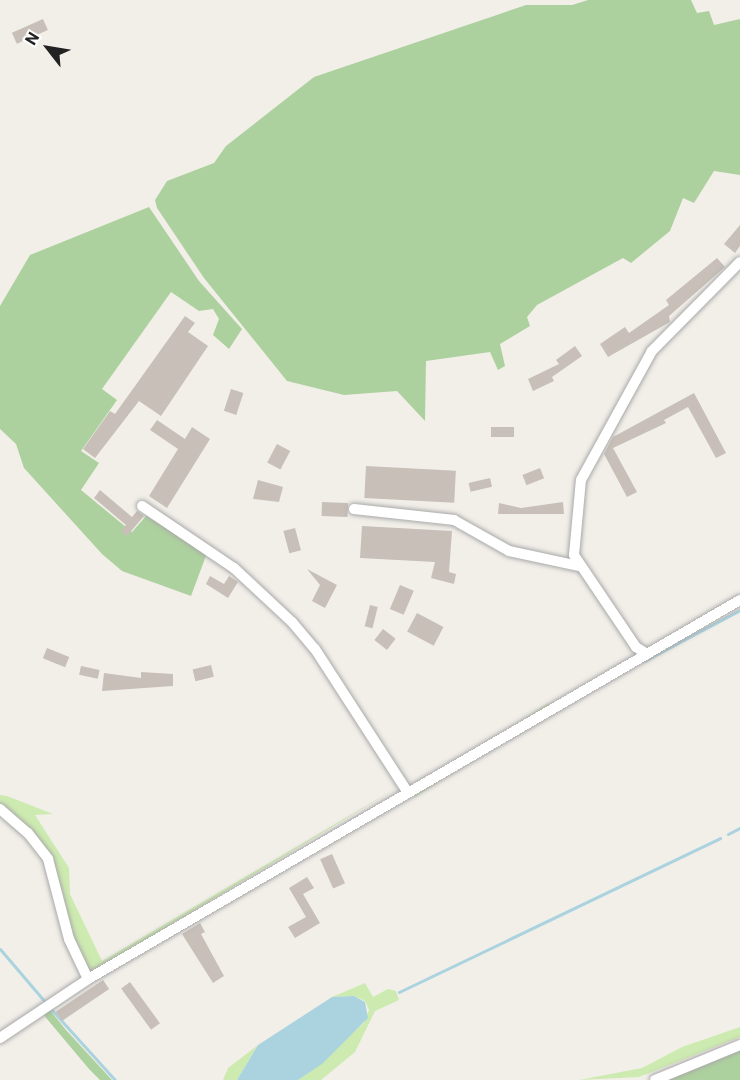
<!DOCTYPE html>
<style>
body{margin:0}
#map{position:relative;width:740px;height:1080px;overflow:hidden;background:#f2efe9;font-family:Roboto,sans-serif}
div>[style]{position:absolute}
.grass>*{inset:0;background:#cdebb0;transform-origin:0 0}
.forest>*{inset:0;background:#add19e}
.water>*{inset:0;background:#aad3df}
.stream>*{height:3px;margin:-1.5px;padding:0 1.5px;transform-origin:1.5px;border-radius:1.5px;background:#aad3df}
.building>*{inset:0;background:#c7bfb8;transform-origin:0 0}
.roads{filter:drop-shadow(0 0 2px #a9a9a9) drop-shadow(0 0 2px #a9a9a9)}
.minor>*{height:10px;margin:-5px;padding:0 5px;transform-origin:5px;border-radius:5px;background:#fff}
span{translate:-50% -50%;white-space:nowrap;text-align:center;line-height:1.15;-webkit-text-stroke:4.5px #fff;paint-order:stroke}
.north{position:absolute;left:18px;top:18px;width:60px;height:60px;-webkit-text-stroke:4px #fff;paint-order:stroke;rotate:301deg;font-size:16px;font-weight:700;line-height:24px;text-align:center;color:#222}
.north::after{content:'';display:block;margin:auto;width:21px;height:27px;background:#222;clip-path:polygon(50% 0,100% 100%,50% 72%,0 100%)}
</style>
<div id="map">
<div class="grass">
<i style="left:548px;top:703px;width:4px;height:163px;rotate:56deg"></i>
<i style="clip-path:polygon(398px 787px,88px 975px,75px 945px,53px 863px,0 805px,0 795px,7px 796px,53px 814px,35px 815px,69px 868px,70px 894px,102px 961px)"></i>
<i style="clip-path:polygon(365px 983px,373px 997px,388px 989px,396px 991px,399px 1000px,375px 1011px,355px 1052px,321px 1080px,298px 1080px,364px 1023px,369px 1010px,365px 1001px,354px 996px,332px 997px)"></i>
<i style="clip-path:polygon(740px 1027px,740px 1037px,639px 1077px,579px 1080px,642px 1068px,682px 1047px)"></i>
<i style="clip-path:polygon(258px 1045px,237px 1080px,223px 1080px,228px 1068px)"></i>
</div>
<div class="forest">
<i style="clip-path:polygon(588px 0,691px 0,697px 13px,709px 11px,714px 25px,740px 19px,740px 175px,714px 171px,694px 203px,683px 198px,670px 231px,631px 263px,623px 258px,537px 305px,527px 317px,530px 326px,500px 344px,505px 366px,498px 370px,490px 352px,426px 361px,425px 421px,397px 391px,344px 395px,287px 381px,204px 278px,157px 208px,155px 200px,167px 181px,214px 163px,226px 146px,314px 77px,526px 5px,572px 5px)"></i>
<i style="clip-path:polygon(149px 207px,199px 281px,242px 329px,229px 349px,213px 335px,219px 319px,213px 309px,199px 311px,171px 292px,102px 389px,117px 400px,81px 451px,99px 463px,81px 490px,132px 532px,146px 516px,207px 553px,191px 596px,122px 571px,102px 554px,24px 468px,16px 444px,0 429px,0 306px,30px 255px)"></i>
<i style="clip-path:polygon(49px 1009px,66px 1030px,112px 1080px,100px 1080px,89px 1069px,42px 1013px)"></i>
<i style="clip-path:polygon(740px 1050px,740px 1080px,667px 1080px)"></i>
</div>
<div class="water">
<i style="clip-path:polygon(354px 996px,365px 1002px,368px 1018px,322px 1064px,298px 1080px,237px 1080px,258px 1045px,332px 997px)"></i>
</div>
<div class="stream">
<i style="left:644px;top:661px;width:109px;rotate:-28deg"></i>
<i style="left:728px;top:834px;width:13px;rotate:-27deg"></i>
<i style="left:0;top:949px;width:71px;rotate:49.6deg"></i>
<i style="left:399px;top:992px;width:356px;rotate:-25.6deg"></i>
<i style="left:50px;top:1008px;width:97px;rotate:47.9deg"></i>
</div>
<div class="building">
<i style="left:43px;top:19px;width:12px;height:34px;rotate:66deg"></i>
<i style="clip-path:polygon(740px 225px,740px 246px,735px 253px,724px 244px)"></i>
<i style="clip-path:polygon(717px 258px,725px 267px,669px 316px,670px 322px,608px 357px,600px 344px,625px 327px,629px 333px,669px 305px,666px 300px)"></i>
<i style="clip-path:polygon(185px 316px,195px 323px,188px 332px,208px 346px,161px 416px,139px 401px,95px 458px,83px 449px,110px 411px,115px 414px)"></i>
<i style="clip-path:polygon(575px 346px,582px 356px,552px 377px,554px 381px,533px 391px,528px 379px,559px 364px,556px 360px)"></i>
<i style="left:231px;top:389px;width:13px;height:23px;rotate:18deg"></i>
<i style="clip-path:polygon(694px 393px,726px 453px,716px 458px,688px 407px,664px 420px,666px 423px,613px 448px,637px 492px,627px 497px,604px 454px,613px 437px)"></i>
<i style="clip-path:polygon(157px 420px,185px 439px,192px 427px,210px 439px,167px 508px,149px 496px,178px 449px,150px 430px)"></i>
<i style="left:491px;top:427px;width:23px;height:10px"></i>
<i style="left:277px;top:444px;width:15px;height:21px;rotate:28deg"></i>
<i style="left:366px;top:466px;width:90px;height:32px;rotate:3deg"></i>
<i style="left:540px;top:468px;width:11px;height:19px;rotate:68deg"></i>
<i style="left:490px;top:478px;width:9px;height:22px;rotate:77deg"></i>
<i style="clip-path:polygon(258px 480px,283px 487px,279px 502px,253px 499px)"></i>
<i style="clip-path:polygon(100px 490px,132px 517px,137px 511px,144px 516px,127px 536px,121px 531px,126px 525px,94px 498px)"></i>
<i style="left:322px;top:502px;width:26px;height:14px;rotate:2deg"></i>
<i style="clip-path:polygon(563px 502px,564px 514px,498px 514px,499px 503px,521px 508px)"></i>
<i style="clip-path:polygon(362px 526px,452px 531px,449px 572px,456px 574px,454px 584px,431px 578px,435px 562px,360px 558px)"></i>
<i style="left:295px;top:528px;width:23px;height:12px;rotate:75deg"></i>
<i style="clip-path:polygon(307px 569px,337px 585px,325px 608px,312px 601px,320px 585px)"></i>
<i style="clip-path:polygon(210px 576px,224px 584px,229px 576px,238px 582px,228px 598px,206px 584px)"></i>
<i style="left:400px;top:585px;width:15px;height:26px;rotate:23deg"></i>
<i style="left:370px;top:605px;width:8px;height:22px;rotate:14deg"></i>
<i style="left:417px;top:613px;width:30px;height:21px;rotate:28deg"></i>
<i style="left:383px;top:629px;width:16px;height:14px;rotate:38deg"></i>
<i style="left:47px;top:648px;width:24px;height:11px;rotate:22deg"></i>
<i style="left:211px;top:665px;width:12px;height:19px;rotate:76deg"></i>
<i style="left:81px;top:666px;width:19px;height:9px;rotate:12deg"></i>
<i style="clip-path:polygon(141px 672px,173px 674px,173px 686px,102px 691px,104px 673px,141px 678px)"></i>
<i style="left:332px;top:854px;width:32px;height:13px;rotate:66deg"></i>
<i style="clip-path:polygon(307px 877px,314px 888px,303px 894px,320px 923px,295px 938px,288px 927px,306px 917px,289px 888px)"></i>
<i style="clip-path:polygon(200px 923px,205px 932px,201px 934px,224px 976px,213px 983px,182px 934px)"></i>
<i style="left:103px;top:980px;width:11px;height:57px;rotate:56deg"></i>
<i style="left:130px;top:982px;width:51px;height:11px;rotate:54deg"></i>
</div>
<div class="roads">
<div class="minor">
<i style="left:142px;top:506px;width:111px;rotate:34deg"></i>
<i style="left:234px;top:568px;width:79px;rotate:43deg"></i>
<i style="left:292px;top:622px;width:35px;rotate:50deg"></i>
<i style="left:315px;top:649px;width:171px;rotate:57.1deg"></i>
<i style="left:354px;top:509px;width:101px;rotate:6.3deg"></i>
<i style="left:454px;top:520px;width:63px;rotate:29.4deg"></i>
<i style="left:509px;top:551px;width:72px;rotate:12.1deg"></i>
<i style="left:647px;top:654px;width:13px;rotate:-148deg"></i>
<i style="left:636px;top:647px;width:111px;rotate:-124deg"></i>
<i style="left:574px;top:555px;width:75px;rotate:-84.7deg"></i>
<i style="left:581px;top:480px;width:147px;rotate:-61.2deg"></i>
<i style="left:652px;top:351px;width:125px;rotate:-45.3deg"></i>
<i style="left:0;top:809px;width:37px;rotate:41deg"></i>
<i style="left:28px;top:833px;width:33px;rotate:52deg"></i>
<i style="left:48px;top:859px;width:83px;rotate:75.3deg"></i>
<i style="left:69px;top:939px;width:44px;rotate:64.6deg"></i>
<i style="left:0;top:1038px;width:106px;rotate:-33.8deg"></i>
<i style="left:88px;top:979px;width:754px;rotate:-30.17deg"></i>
<i style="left:655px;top:1080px;width:92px;rotate:-22.4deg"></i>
</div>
</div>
<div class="north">N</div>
</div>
